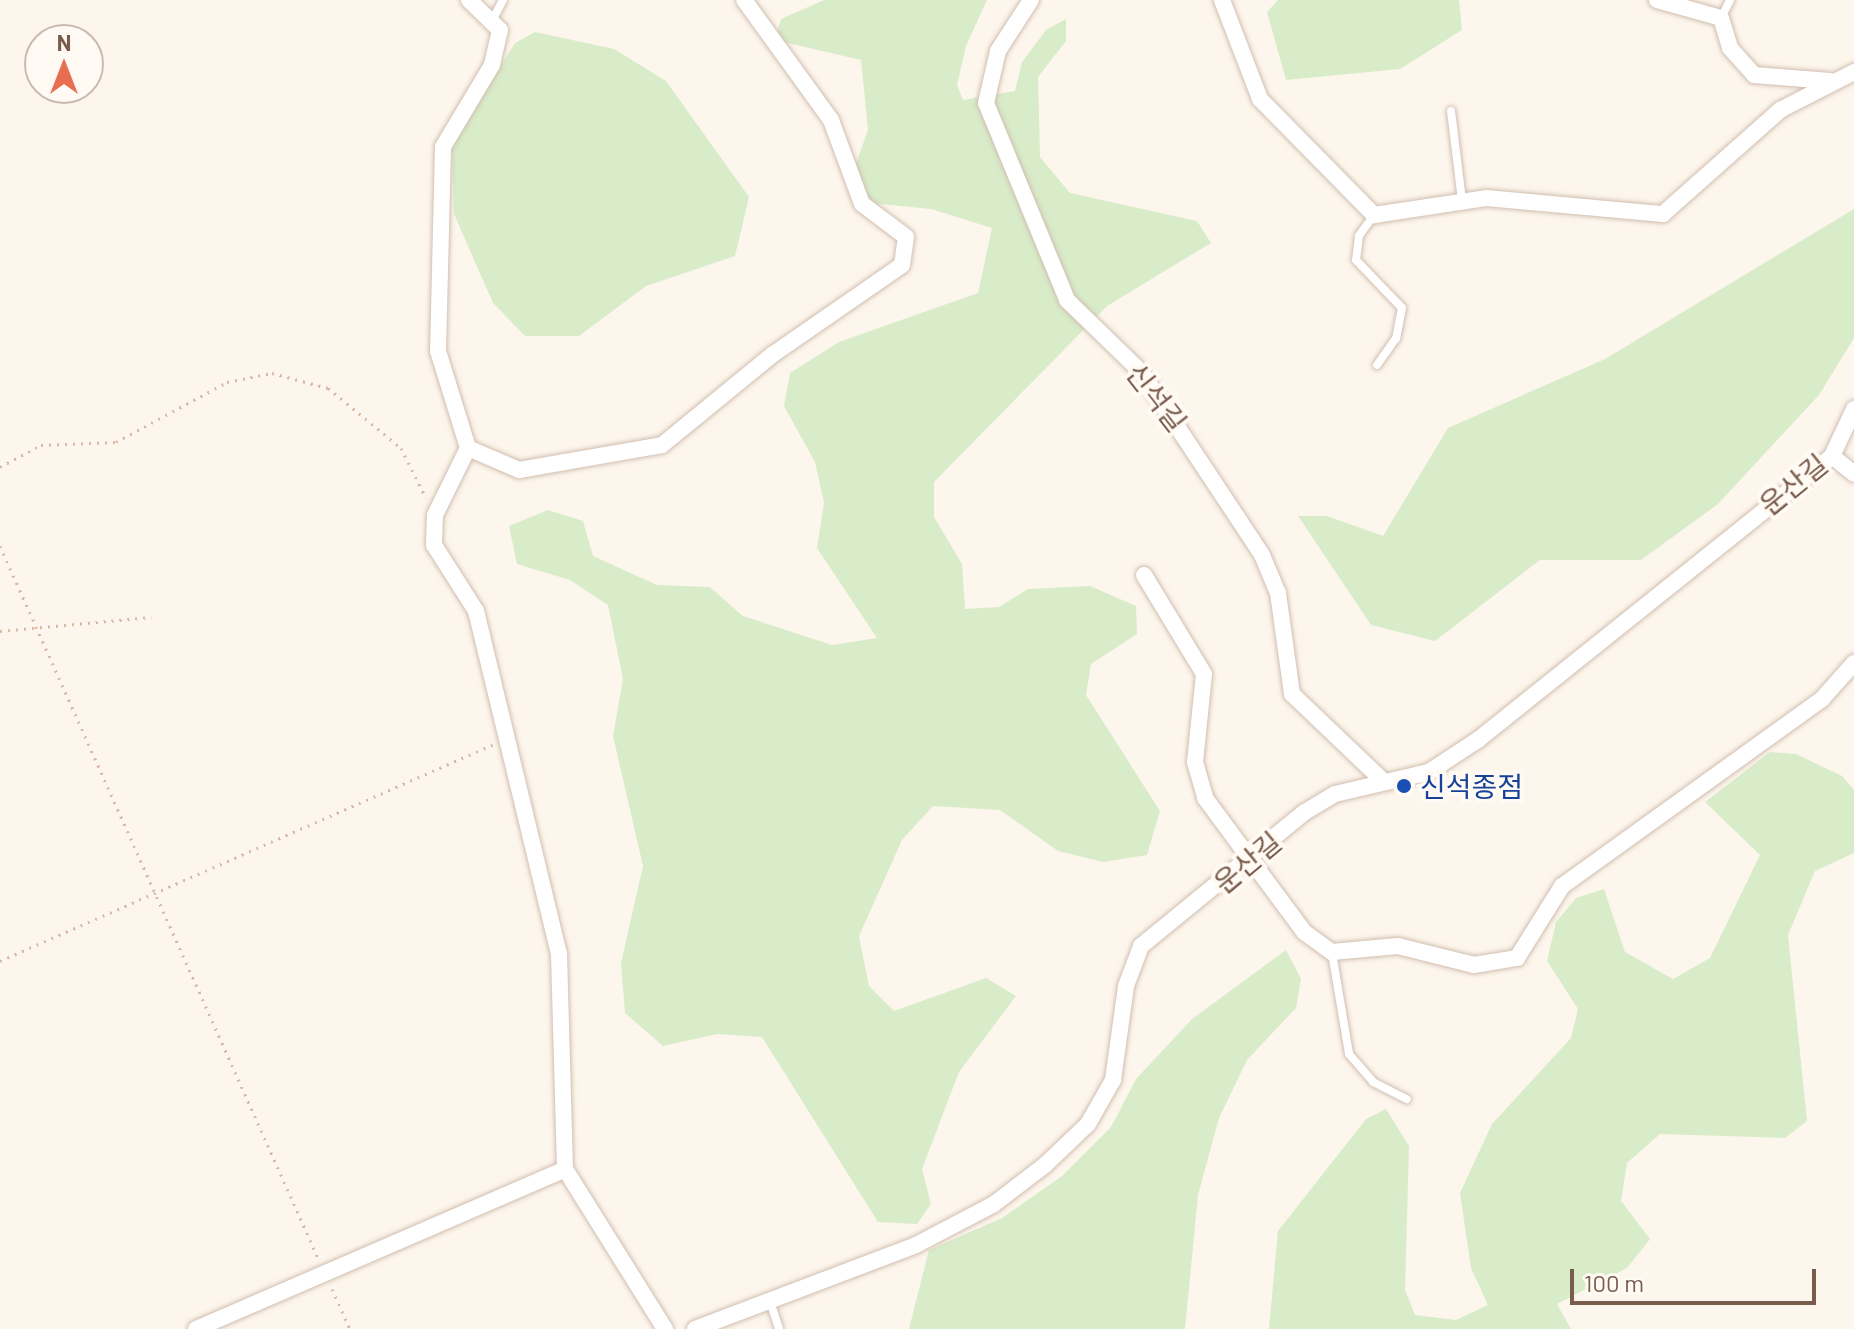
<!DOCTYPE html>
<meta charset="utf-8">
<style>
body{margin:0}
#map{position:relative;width:1854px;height:1329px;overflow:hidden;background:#fdf6ec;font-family:Barlow,"Noto Sans KR",sans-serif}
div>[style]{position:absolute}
.green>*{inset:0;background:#d8ecc9}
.path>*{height:3px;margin-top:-1.5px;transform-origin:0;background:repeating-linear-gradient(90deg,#d9b8a5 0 2px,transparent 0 8px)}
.roads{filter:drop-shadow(0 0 2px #d1beb0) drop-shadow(0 0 2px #d1beb0)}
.lane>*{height:8px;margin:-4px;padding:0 4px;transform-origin:4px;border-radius:4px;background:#fff}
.street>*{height:16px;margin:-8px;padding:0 8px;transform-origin:8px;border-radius:8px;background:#fff}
.dots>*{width:22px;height:22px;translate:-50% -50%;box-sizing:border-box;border:4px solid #fffaf3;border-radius:50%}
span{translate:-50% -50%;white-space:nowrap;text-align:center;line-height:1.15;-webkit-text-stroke:8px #fffaf3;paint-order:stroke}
.street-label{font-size:28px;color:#7a5c4d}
.transit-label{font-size:28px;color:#164399}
.left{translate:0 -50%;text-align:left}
.north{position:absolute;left:24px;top:24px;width:80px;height:80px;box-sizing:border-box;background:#fffaf3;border:2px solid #cabbb1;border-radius:50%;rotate:0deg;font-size:22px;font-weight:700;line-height:32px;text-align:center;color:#7a5c4d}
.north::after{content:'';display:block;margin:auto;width:28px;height:36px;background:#e76f51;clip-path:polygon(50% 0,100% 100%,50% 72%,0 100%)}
.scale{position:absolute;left:1570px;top:1269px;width:246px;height:36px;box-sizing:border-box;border:4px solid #7a5c4d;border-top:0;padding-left:10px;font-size:24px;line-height:28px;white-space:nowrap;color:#7a5c4d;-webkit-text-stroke:6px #fffaf3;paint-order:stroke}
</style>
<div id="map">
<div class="green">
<i style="clip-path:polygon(824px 0,987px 0,966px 46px,957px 85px,963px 100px,1015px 91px,1022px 62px,1046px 30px,1066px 19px,1066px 41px,1038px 77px,1040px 157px,1070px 193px,1197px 221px,1211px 243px,1107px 306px,934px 482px,934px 517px,962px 564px,965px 609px,999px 607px,1028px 589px,1090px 586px,1136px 606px,1137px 634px,1091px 664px,1086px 695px,1160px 811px,1147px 855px,1103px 862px,1058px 851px,1000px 810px,933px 806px,902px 840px,859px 936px,869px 986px,894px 1011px,986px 978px,1016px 996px,959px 1072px,922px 1169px,931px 1204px,917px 1224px,878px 1222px,762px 1037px,717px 1034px,663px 1046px,625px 1013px,621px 963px,643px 866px,613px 736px,623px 679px,608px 605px,570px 580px,517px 564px,509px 526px,548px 510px,583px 521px,593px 556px,657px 585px,710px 587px,743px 616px,832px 645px,877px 638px,817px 548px,824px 503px,815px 462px,784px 406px,790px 373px,839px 342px,978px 293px,992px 228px,931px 209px,871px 203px,853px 172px,868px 130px,861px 60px,775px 40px,781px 19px)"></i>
<i style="clip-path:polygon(1278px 0,1459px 0,1462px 30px,1400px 69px,1286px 80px,1267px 12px)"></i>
<i style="clip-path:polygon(535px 32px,614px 49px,666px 81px,749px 197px,735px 256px,646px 286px,579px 336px,525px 336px,493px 303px,454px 214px,452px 144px,515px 43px)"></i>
<i style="clip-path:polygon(1854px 209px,1854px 338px,1819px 395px,1718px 504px,1641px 560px,1540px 560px,1435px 641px,1371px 625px,1298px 516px,1327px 516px,1383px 536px,1448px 428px,1605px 359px)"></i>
<i style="clip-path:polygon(1770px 752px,1796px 754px,1842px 776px,1854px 790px,1854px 853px,1815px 871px,1788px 935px,1807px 1121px,1785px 1138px,1660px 1134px,1627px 1163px,1621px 1201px,1650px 1239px,1627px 1268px,1557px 1304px,1571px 1329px,1269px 1329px,1278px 1231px,1366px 1119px,1386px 1109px,1409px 1146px,1405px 1290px,1415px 1315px,1456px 1320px,1488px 1305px,1471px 1268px,1460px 1193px,1492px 1124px,1571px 1038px,1578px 1009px,1547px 961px,1556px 922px,1576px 898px,1604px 889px,1625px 952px,1673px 979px,1710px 958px,1760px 855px,1705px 802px)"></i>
<i style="clip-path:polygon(1286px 950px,1301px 979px,1296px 1008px,1247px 1060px,1219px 1118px,1198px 1195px,1185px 1329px,909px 1329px,929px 1250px,1002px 1218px,1062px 1176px,1111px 1127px,1136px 1079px,1192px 1019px)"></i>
</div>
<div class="path">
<i style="left:0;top:467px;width:47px;rotate:-28.2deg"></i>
<i style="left:41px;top:445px;width:75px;rotate:-2.3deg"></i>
<i style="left:116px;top:442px;width:126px;rotate:-28.4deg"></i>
<i style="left:227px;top:382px;width:46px;rotate:-11.3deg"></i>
<i style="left:272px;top:373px;width:58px;rotate:15deg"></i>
<i style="left:328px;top:388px;width:94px;rotate:39.4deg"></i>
<i style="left:401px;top:448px;width:56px;rotate:63.4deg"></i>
<i style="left:0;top:546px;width:782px;rotate:65.93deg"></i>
<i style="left:0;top:631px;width:152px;rotate:-5.3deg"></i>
<i style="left:0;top:961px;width:540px;rotate:-23.71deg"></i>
<i style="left:332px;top:1289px;width:44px;rotate:65.8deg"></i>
</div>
<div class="roads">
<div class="lane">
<i style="left:494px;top:17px;width:19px;rotate:-62deg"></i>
<i style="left:1721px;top:18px;width:20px;rotate:-63deg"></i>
<i style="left:1451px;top:111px;width:91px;rotate:83deg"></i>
<i style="left:1374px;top:215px;width:26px;rotate:126deg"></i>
<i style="left:1359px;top:236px;width:24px;rotate:97deg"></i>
<i style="left:1356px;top:260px;width:66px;rotate:46.2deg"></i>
<i style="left:1402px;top:308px;width:31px;rotate:101deg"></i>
<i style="left:1396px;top:338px;width:33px;rotate:125deg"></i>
<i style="left:1332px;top:953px;width:102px;rotate:80.4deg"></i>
<i style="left:1349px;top:1054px;width:37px;rotate:49deg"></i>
<i style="left:1373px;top:1082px;width:38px;rotate:27deg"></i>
<i style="left:770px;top:1301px;width:29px;rotate:72deg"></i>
</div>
<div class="street">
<i style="left:469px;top:0;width:43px;rotate:44.1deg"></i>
<i style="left:500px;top:30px;width:36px;rotate:103deg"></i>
<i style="left:492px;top:65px;width:96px;rotate:120.9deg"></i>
<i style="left:443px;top:147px;width:204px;rotate:91.4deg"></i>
<i style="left:438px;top:351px;width:102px;rotate:72.8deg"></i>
<i style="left:468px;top:448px;width:75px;rotate:116.2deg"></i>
<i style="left:435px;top:515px;width:30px;rotate:92deg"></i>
<i style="left:434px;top:545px;width:78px;rotate:57.5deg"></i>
<i style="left:476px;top:611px;width:353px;rotate:76.4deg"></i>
<i style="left:559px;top:954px;width:215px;rotate:88.4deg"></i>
<i style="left:1031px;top:0;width:61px;rotate:122.9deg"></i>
<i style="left:998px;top:51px;width:53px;rotate:103deg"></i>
<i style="left:986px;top:103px;width:213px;rotate:67.6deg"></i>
<i style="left:1067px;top:300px;width:103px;rotate:44.2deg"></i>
<i style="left:1141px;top:372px;width:219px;rotate:56.5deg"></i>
<i style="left:1262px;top:555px;width:41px;rotate:67.2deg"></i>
<i style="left:1278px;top:593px;width:102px;rotate:82.1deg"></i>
<i style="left:1292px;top:694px;width:126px;rotate:43.7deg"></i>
<i style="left:1222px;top:0;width:106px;rotate:69deg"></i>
<i style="left:1260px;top:99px;width:163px;rotate:45.5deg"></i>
<i style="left:1374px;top:215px;width:113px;rotate:-8.6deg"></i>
<i style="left:1486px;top:198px;width:178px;rotate:5.2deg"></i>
<i style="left:1663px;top:214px;width:157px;rotate:-41.6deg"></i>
<i style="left:1780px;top:110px;width:83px;rotate:-27.2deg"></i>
<i style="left:1657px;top:0;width:66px;rotate:15.7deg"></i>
<i style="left:1721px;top:18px;width:31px;rotate:73deg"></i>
<i style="left:1730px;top:48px;width:36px;rotate:48deg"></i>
<i style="left:1754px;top:75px;width:76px;rotate:4.5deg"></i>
<i style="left:468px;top:448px;width:56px;rotate:23.3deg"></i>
<i style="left:519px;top:470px;width:145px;rotate:-9.9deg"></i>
<i style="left:662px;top:445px;width:142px;rotate:-39.3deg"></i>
<i style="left:772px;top:355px;width:158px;rotate:-34.7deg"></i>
<i style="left:902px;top:265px;width:28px;rotate:-82deg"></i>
<i style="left:906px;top:237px;width:55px;rotate:-143.1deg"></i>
<i style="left:862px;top:204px;width:90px;rotate:-110.3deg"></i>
<i style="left:831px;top:120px;width:148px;rotate:-125.9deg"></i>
<i style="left:1832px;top:456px;width:28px;rotate:39deg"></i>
<i style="left:1144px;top:575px;width:116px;rotate:58.8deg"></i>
<i style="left:1204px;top:674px;width:88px;rotate:95.8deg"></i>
<i style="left:1195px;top:762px;width:37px;rotate:74deg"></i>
<i style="left:1205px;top:798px;width:167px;rotate:53.5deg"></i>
<i style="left:1304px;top:932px;width:34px;rotate:36deg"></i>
<i style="left:1332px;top:952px;width:66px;rotate:-5.2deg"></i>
<i style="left:1398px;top:946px;width:78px;rotate:14deg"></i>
<i style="left:1474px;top:965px;width:44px;rotate:-9.2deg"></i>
<i style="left:1517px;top:958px;width:85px;rotate:-58deg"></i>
<i style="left:1562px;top:886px;width:320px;rotate:-35.7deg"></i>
<i style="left:1822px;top:699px;width:48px;rotate:-48.4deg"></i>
<i style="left:196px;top:1329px;width:402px;rotate:-23.4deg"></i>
<i style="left:565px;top:1169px;width:189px;rotate:58deg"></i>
<i style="left:695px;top:1329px;width:236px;rotate:-20.8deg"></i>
<i style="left:916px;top:1245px;width:88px;rotate:-27.7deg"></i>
<i style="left:994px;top:1204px;width:64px;rotate:-37.4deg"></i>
<i style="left:1045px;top:1165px;width:59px;rotate:-43.6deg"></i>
<i style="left:1088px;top:1124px;width:51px;rotate:-60.4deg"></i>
<i style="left:1113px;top:1080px;width:95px;rotate:-82.1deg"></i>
<i style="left:1126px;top:986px;width:43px;rotate:-69.4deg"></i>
<i style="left:1141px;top:946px;width:212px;rotate:-39.3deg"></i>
<i style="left:1305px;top:812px;width:35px;rotate:-31deg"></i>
<i style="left:1335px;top:794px;width:97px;rotate:-13.2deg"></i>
<i style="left:1429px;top:772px;width:60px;rotate:-33.4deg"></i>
<i style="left:1479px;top:739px;width:452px;rotate:-38.7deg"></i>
<i style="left:1832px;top:456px;width:52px;rotate:-64.9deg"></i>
</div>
</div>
<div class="dots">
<i style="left:1404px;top:786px;background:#1a4fb4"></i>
</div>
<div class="street-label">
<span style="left:1157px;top:397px;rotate:52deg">신석길</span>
<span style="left:1793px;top:484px;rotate:-39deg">운산길</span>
<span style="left:1247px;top:862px;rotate:-40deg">운산길</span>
</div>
<div class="transit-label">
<span class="left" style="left:1420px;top:786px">신석종점</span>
</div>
<div class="north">N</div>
<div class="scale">100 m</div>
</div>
